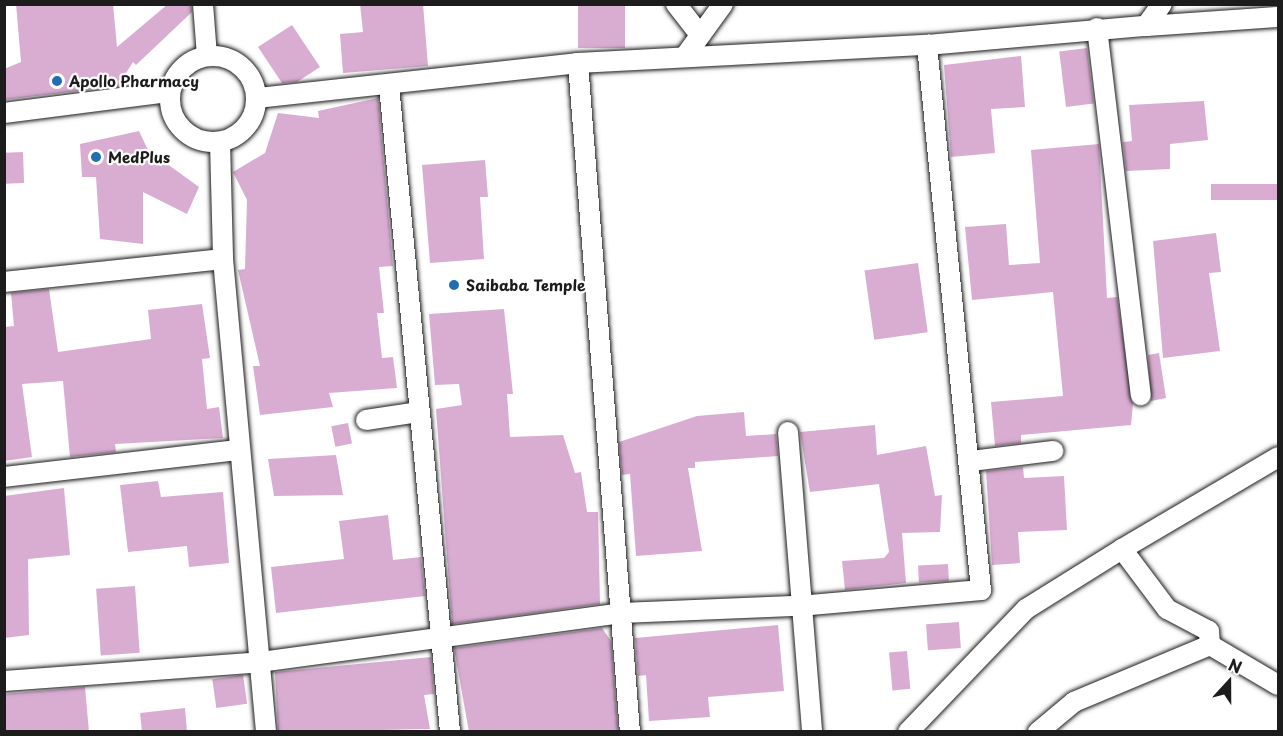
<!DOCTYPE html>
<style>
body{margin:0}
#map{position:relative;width:1283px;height:736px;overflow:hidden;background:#fff;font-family:"Playpen Sans",sans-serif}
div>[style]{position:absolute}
.building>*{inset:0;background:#d9add2;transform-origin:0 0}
.roads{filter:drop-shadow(0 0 2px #1c1c1c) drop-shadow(0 0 2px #1c1c1c)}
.minor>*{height:20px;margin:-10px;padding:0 10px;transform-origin:10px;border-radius:10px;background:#fff}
.minor>.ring{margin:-10px;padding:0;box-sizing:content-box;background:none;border:20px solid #fff;border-radius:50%}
.dots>*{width:16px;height:16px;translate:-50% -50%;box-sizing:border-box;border:3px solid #fff;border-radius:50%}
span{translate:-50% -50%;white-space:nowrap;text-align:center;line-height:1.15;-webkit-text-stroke:4.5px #fff;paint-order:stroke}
.poi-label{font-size:15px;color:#1c1c1c;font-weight:700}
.left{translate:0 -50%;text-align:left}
.frame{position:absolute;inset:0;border:6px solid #1c1c1c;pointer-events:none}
.north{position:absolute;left:1199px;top:652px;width:60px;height:60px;-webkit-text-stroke:4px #fff;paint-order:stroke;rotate:21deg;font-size:16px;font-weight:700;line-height:24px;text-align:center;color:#1c1c1c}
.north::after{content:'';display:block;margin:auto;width:21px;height:27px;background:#1c1c1c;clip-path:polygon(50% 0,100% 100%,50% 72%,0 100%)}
</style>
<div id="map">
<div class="building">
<i style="clip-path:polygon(16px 4px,113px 4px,117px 47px,168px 4px,191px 4px,192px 12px,136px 65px,133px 62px,118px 86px,4px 100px,4px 69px,21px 62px)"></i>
<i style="clip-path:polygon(360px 4px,423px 4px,428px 66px,343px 73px,340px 34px,363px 32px)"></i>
<i style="left:578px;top:4px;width:47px;height:44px"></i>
<i style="clip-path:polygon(292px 25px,320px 67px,297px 82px,282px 83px,258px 47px)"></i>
<i style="left:1087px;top:48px;width:56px;height:28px;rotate:83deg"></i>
<i style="clip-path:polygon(1021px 56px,1025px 107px,991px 109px,995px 153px,951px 157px,944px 65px)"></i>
<i style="clip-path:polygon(378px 98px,393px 266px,379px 267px,384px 313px,377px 313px,382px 358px,393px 357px,397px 388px,329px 393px,333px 407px,260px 415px,253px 366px,260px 366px,238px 270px,245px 269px,247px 200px,233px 172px,265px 153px,278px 113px,319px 118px,318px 111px)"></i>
<i style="clip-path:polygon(1204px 101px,1208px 140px,1170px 144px,1170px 169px,1126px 171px,1123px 142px,1132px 141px,1129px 105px)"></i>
<i style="clip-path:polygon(139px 131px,148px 150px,199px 187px,187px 214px,143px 192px,143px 244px,100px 239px,96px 177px,82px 177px,80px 144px)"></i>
<i style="clip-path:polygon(1099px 144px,1107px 298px,1117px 297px,1133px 404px,1131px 425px,1021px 435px,1021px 443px,995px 446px,991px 402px,1063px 396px,1053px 292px,972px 300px,965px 227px,1006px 224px,1009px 265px,1040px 263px,1031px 150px)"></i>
<i style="left:23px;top:152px;width:31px;height:19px;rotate:88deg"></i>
<i style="clip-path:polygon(485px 160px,488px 197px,480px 197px,484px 259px,430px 263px,422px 165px)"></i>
<i style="left:1278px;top:184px;width:16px;height:67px;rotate:90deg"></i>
<i style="clip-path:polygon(1216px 233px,1221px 272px,1209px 273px,1220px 351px,1163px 358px,1153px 241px)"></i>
<i style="left:918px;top:263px;width:70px;height:54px;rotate:82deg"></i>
<i style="clip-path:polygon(49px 289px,58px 352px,151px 339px,148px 310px,202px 304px,210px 358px,202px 359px,207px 409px,219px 407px,223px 438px,115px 444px,116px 452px,70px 457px,63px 381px,22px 384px,32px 457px,4px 461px,4px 327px,14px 326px,11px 293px)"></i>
<i style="clip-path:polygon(504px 309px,513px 394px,507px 394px,510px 437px,563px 435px,575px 473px,581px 472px,587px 512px,598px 512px,600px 604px,452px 624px,436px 409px,462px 405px,459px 384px,435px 385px,429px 314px)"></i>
<i style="clip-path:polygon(1159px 353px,1166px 398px,1151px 401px,1148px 355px)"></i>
<i style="clip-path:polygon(744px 412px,746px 436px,776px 434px,778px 456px,695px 462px,695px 468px,688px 468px,702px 551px,636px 556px,630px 474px,622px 475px,619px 442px,697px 416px)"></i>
<i style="left:348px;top:423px;width:21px;height:17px;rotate:79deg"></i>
<i style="clip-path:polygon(875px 425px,877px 455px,926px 446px,935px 496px,942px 495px,940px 532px,902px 533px,906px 583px,845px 590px,842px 561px,884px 558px,889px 552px,879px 484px,810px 492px,800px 432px)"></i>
<i style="clip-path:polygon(336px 455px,343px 495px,274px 496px,268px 459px)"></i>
<i style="clip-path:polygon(1023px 467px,1024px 478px,1064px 476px,1067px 530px,1018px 532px,1020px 563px,992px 565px,986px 471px)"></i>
<i style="clip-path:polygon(158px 481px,161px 497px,223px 492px,229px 563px,189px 567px,187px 546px,128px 552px,120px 485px)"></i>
<i style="clip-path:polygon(64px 488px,70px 555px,28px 559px,29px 635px,4px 638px,4px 496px)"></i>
<i style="clip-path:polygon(388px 515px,393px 560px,421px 557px,425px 596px,276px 613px,271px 567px,344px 559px,339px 521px)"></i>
<i style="left:948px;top:564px;width:17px;height:30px;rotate:87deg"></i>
<i style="left:135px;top:586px;width:67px;height:39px;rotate:86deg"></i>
<i style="left:959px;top:622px;width:26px;height:33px;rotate:86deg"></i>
<i style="clip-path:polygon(778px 625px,784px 691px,708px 697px,710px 717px,649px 721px,646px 675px,638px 676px,635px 638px)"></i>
<i style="clip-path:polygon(602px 628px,611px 641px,618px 732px,469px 732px,454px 648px)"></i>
<i style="left:907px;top:651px;width:38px;height:18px;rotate:85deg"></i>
<i style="clip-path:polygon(431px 657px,434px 694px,424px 695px,430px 729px,278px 732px,275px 672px)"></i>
<i style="left:243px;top:675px;width:29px;height:31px;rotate:82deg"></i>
<i style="clip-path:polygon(85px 687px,89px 732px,4px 732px,4px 694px)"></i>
<i style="clip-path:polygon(185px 708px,187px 732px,142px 732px,140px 713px)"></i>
</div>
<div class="roads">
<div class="minor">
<i style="left:203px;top:4px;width:52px;rotate:85.6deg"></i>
<i style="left:676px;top:4px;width:39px;rotate:52deg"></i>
<i style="left:1146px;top:26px;width:132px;rotate:-3.9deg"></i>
<i style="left:1097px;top:28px;width:370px;rotate:83.2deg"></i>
<i style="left:686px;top:55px;width:63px;rotate:-54deg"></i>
<i class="ring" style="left:170px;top:56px;width:66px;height:66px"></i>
<i style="left:578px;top:63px;width:671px;rotate:85.56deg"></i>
<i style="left:389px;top:85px;width:650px;rotate:84.61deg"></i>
<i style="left:257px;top:98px;width:323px;rotate:-6.2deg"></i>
<i style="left:578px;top:63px;width:349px;rotate:-3deg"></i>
<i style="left:927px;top:45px;width:220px;rotate:-5deg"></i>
<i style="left:1146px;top:26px;width:27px;rotate:-54deg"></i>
<i style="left:4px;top:113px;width:165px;rotate:-7.3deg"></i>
<i style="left:220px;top:142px;width:117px;rotate:88.5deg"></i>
<i style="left:223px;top:259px;width:475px;rotate:84.8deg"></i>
<i style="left:4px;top:282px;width:220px;rotate:-6deg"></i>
<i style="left:366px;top:420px;width:54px;rotate:-8.6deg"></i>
<i style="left:788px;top:432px;width:301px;rotate:85.4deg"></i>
<i style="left:971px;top:461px;width:83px;rotate:-7deg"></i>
<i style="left:4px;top:477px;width:236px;rotate:-6.6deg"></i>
<i style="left:1122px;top:549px;width:181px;rotate:-30.5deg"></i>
<i style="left:1210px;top:645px;width:79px;rotate:30.5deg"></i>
<i style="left:4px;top:681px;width:257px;rotate:-4.2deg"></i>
<i style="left:260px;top:662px;width:364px;rotate:-7.7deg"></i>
<i style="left:621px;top:613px;width:178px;rotate:-2.3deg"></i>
<i style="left:799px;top:606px;width:183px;rotate:-5deg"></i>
<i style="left:981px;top:590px;width:548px;rotate:-95.66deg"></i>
<i style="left:908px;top:732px;width:170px;rotate:-46.2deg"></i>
<i style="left:1026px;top:609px;width:113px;rotate:-32deg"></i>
<i style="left:1122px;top:549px;width:75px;rotate:53.1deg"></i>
<i style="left:1167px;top:609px;width:47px;rotate:27.6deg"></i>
<i style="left:1209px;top:631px;width:14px;rotate:86deg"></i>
<i style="left:1210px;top:645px;width:147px;rotate:157.3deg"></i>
<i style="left:1074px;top:702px;width:47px;rotate:140.2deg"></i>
</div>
</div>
<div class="dots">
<i style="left:57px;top:81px;background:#1f6fb2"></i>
<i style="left:96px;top:157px;background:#1f6fb2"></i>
<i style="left:454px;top:285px;background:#1f6fb2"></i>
</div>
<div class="poi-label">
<span class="left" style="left:69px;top:81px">Apollo Pharmacy</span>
<span class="left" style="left:108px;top:157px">MedPlus</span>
<span class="left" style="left:466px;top:285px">Saibaba Temple</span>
</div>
<div class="frame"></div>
<div class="north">N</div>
</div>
